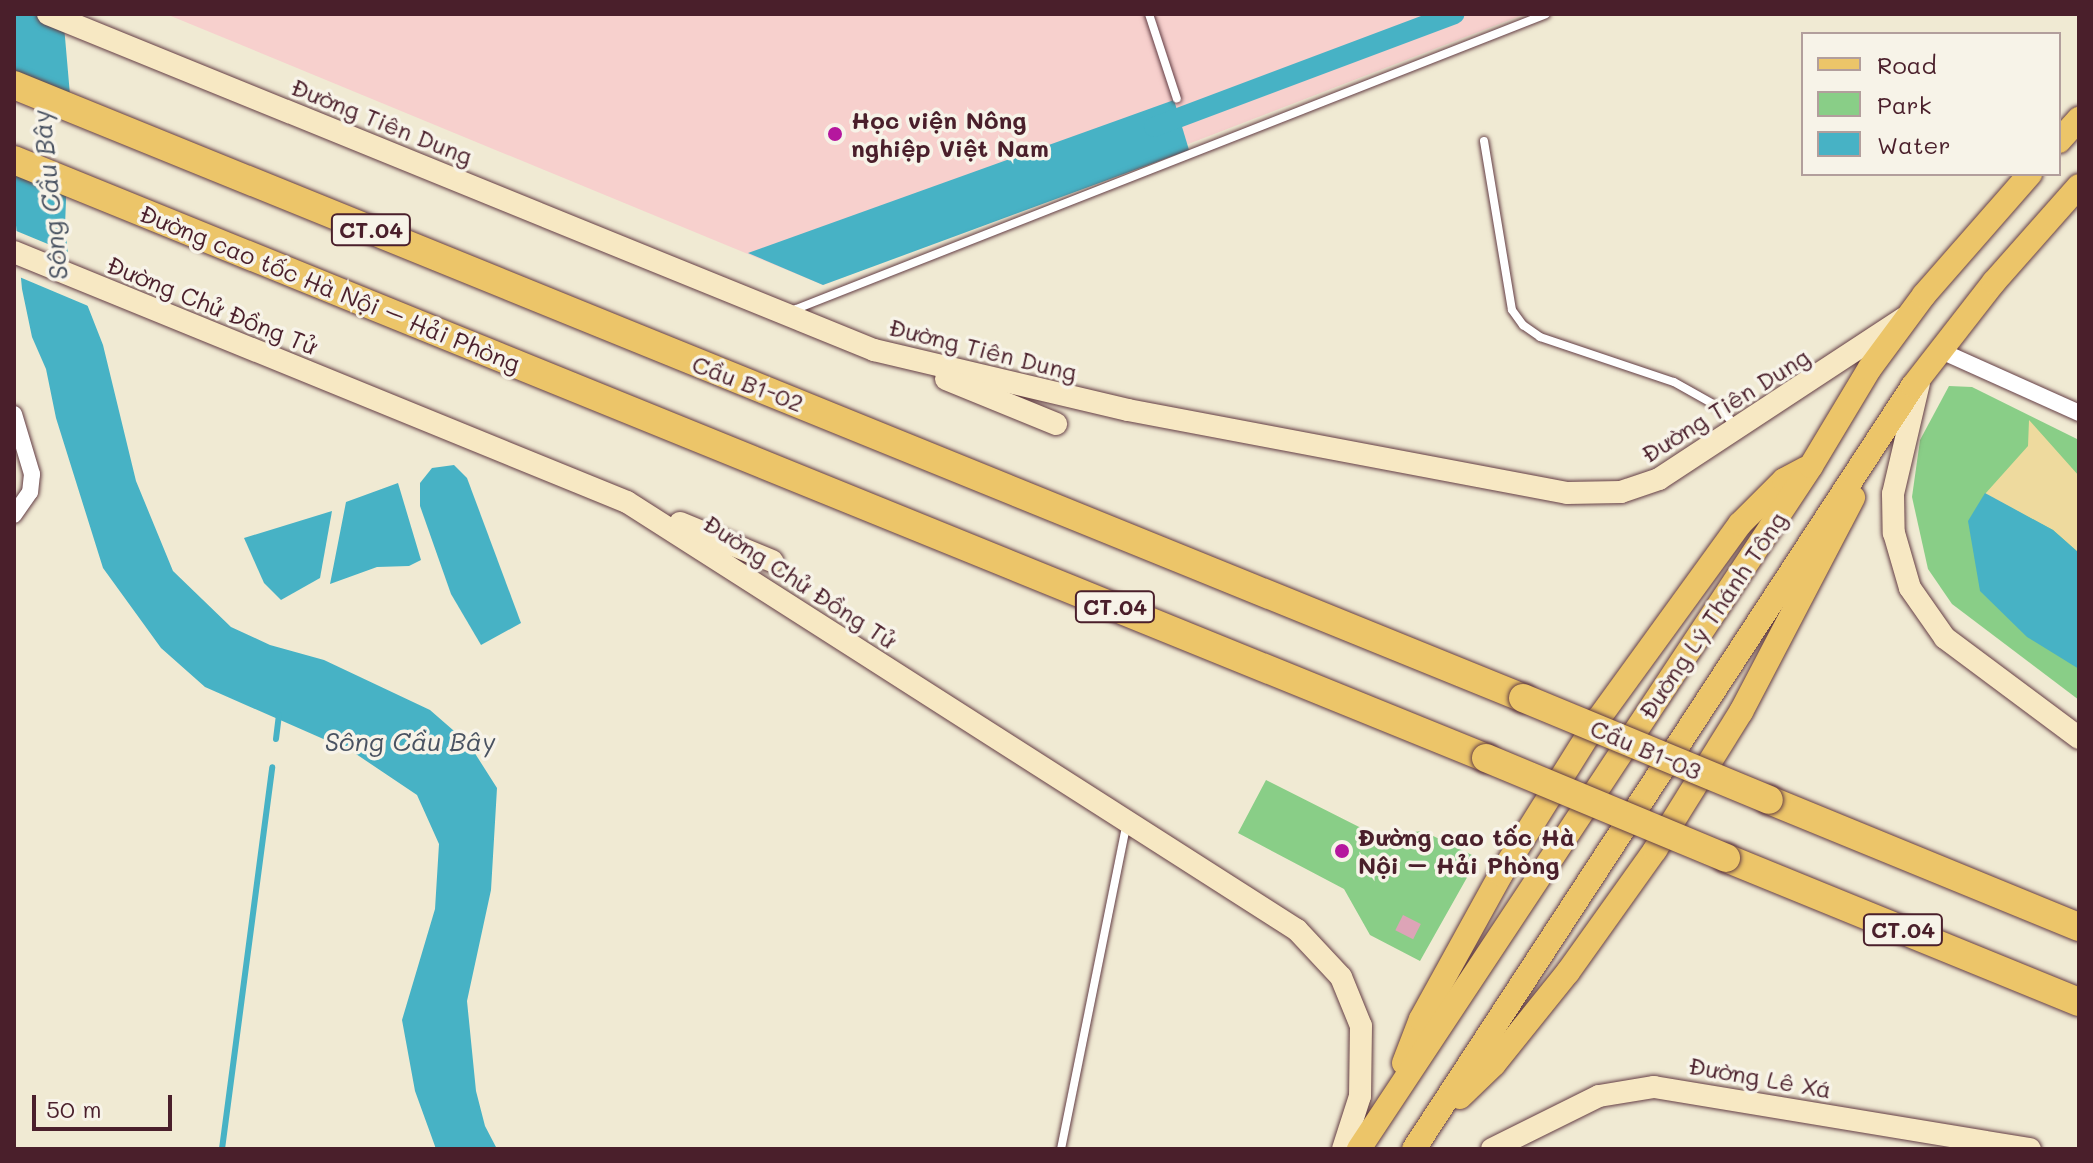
<!DOCTYPE html>
<meta charset="utf-8">
<style>
body{margin:0}
#map{position:relative;width:2093px;height:1163px;overflow:hidden;background:#f0ead3;font-family:Mali,sans-serif}
div>[style]{position:absolute}
.built>*{inset:0;background:#f7d0cd}
.green>*{inset:0;background:#89ce87}
.sand>*{inset:0;background:#eeda9e}
.water>*{inset:0;background:#47b2c5}
.pier>*{inset:0;background:#f0ead3}
.stream>*{height:6px;margin:-3px;padding:0 3px;transform-origin:3px;border-radius:3px;background:#47b2c5}
.canal>*{height:20px;margin:-10px;padding:0 10px;transform-origin:10px;border-radius:10px;background:#47b2c5}
.building>*{inset:0;background:#dda4b7;transform-origin:0 0}
.roads{filter:drop-shadow(0 0 2px #633d44) drop-shadow(0 0 2px #633d44)}
.lane>*{height:8px;margin:-4px;padding:0 4px;transform-origin:4px;border-radius:4px;background:#fff}
.street>*{height:16px;margin:-8px;padding:0 8px;transform-origin:8px;border-radius:8px;background:#fff}
.secondary>*{height:22px;margin:-11px;padding:0 11px;transform-origin:11px;border-radius:11px;background:#f7e8c3}
.primary>*{height:24px;margin:-12px;padding:0 12px;transform-origin:12px;border-radius:12px;background:#ecc569}
.highway>*{height:28px;margin:-14px;padding:0 14px;transform-origin:14px;border-radius:14px;background:#ecc569}
.bridges{filter:drop-shadow(0 0 2px #633d44) drop-shadow(0 0 2px #633d44)}
.highway-bridge>*{height:28px;margin:-14px;padding:0 14px;transform-origin:14px;border-radius:14px;background:#ecc569}
.dots>*{width:22px;height:22px;translate:-50% -50%;box-sizing:border-box;border:4px solid #f7f3e8;border-radius:50%}
span{translate:-50% -50%;white-space:nowrap;text-align:center;line-height:1.15;-webkit-text-stroke:7px #f7f3e8;paint-order:stroke}
.shield-label span{padding:2px 6px;background:#f7f3e8;border:2px solid;border-radius:6px;-webkit-text-stroke-width:0}
.shield-label{font-size:22px;color:#4a1f2b;font-weight:700}
.poi-label{font-size:24px;color:#4a1f2b;font-weight:700}
.left{translate:0 -50%;text-align:left}
.street-label{font-size:24px;color:#4a1f2b}
.water-label{font-size:26px;color:#495261;font-style:italic}
.frame{position:absolute;inset:0;border:16px solid #4a1f2b;pointer-events:none}
.legend{position:absolute;left:1801px;top:32px;width:260px;height:144px;box-sizing:border-box;background:#f7f3e8;border:2px solid #b29e9c;margin:0;padding:10px 14px;list-style:none;font-size:24px;color:#4a1f2b}
.legend li{display:flex;align-items:center;gap:16px;height:40px}
.legend b{width:40px;border:2px solid #b29e9c}
.scale{position:absolute;left:32px;top:1095px;width:140px;height:36px;box-sizing:border-box;border:4px solid #4a1f2b;border-top:0;padding-left:10px;font-size:24px;line-height:28px;white-space:nowrap;color:#4a1f2b;-webkit-text-stroke:6px #f7f3e8;paint-order:stroke}
</style>
<div id="map">
<div class="built">
<i style="clip-path:polygon(166px 14px,1525px 14px,823px 285px)"></i>
</div>
<div class="green">
<i style="clip-path:polygon(1949px 386px,1972px 387px,2079px 440px,2079px 700px,1952px 604px,1928px 569px,1912px 497px,1920px 440px)"></i>
<i style="clip-path:polygon(1266px 780px,1377px 836px,1423px 831px,1478px 858px,1420px 961px,1370px 935px,1344px 889px,1238px 833px)"></i>
</div>
<div class="sand">
<i style="clip-path:polygon(2029px 420px,2079px 476px,2079px 553px,2053px 530px,1985px 494px,2028px 446px)"></i>
</div>
<div class="water">
<i style="clip-path:polygon(14px 14px,63px 14px,70px 95px,65px 226px,71px 282px,83px 294px,103px 345px,136px 481px,173px 571px,231px 627px,270px 645px,324px 660px,430px 710px,469px 744px,497px 788px,491px 890px,467px 1001px,476px 1091px,485px 1126px,497px 1149px,436px 1149px,415px 1091px,402px 1020px,435px 909px,439px 844px,417px 795px,353px 752px,205px 687px,161px 648px,103px 568px,56px 418px,46px 369px,32px 337px,22px 289px,14px 204px)"></i>
<i style="clip-path:polygon(1174px 100px,1189px 150px,823px 285px,748px 253px)"></i>
<i style="clip-path:polygon(454px 465px,467px 478px,521px 623px,481px 645px,451px 594px,420px 506px,420px 483px,432px 468px)"></i>
<i style="clip-path:polygon(398px 483px,421px 560px,409px 566px,377px 567px,330px 584px,346px 502px)"></i>
<i style="clip-path:polygon(1985px 493px,2053px 530px,2079px 553px,2079px 669px,2027px 637px,1980px 591px,1968px 521px)"></i>
<i style="clip-path:polygon(332px 511px,320px 578px,281px 600px,264px 583px,244px 538px)"></i>
</div>
<div class="pier">
<i style="clip-path:polygon(14px 73px,73px 97px,70px 195px,14px 173px)"></i>
<i style="clip-path:polygon(14px 230px,72px 254px,75px 280px,93px 308px,17px 276px)"></i>
</div>
<div class="stream">
<i style="left:276px;top:739px;width:24px;rotate:-83deg"></i>
<i style="left:222px;top:1149px;width:385px;rotate:-82.5deg"></i>
</div>
<div class="canal">
<i style="left:1154px;top:127px;width:321px;rotate:-20.6deg"></i>
</div>
<div class="building">
<i style="left:1403px;top:915px;width:20px;height:17px;rotate:27deg"></i>
</div>
<div class="roads">
<div class="lane">
<i style="left:1149px;top:14px;width:89px;rotate:71.8deg"></i>
<i style="left:1484px;top:141px;width:171px;rotate:80.6deg"></i>
<i style="left:1512px;top:310px;width:19px;rotate:54deg"></i>
<i style="left:1523px;top:325px;width:21px;rotate:35deg"></i>
<i style="left:1540px;top:337px;width:141px;rotate:18.6deg"></i>
<i style="left:1674px;top:382px;width:49px;rotate:29.2deg"></i>
<i style="left:1717px;top:406px;width:28px;rotate:46deg"></i>
<i style="left:791px;top:311px;width:811px;rotate:-21.47deg"></i>
<i style="left:1061px;top:1149px;width:334px;rotate:-78.6deg"></i>
</div>
<div class="street">
<i style="left:1939px;top:350px;width:154px;rotate:24.2deg"></i>
<i style="left:14px;top:414px;width:63px;rotate:73.3deg"></i>
<i style="left:32px;top:474px;width:18px;rotate:96deg"></i>
<i style="left:30px;top:492px;width:28px;rotate:125deg"></i>
</div>
<div class="secondary">
<i style="left:48px;top:14px;width:892px;rotate:22.14deg"></i>
<i style="left:874px;top:350px;width:261px;rotate:13.3deg"></i>
<i style="left:1128px;top:410px;width:447px;rotate:10.7deg"></i>
<i style="left:1567px;top:493px;width:54px;rotate:-1.1deg"></i>
<i style="left:1621px;top:492px;width:40px;rotate:-18.9deg"></i>
<i style="left:1659px;top:479px;width:293px;rotate:-33.3deg"></i>
<i style="left:14px;top:252px;width:662px;rotate:22.19deg"></i>
<i style="left:627px;top:502px;width:795px;rotate:32.57deg"></i>
<i style="left:1297px;top:930px;width:64px;rotate:46.9deg"></i>
<i style="left:1341px;top:977px;width:53px;rotate:67.8deg"></i>
<i style="left:1361px;top:1026px;width:70px;rotate:90.8deg"></i>
<i style="left:1360px;top:1096px;width:56px;rotate:107.8deg"></i>
<i style="left:946px;top:379px;width:119px;rotate:22.2deg"></i>
<i style="left:1919px;top:383px;width:114px;rotate:103.2deg"></i>
<i style="left:1893px;top:494px;width:39px;rotate:89deg"></i>
<i style="left:1894px;top:533px;width:57px;rotate:73.8deg"></i>
<i style="left:1910px;top:588px;width:61px;rotate:55deg"></i>
<i style="left:1945px;top:638px;width:167px;rotate:36.7deg"></i>
<i style="left:680px;top:523px;width:100px;rotate:22.4deg"></i>
<i style="left:1492px;top:1149px;width:119px;rotate:-26.4deg"></i>
<i style="left:1599px;top:1096px;width:56px;rotate:-9.3deg"></i>
<i style="left:1654px;top:1087px;width:381px;rotate:9.4deg"></i>
</div>
<div class="primary">
<i style="left:2059px;top:141px;width:30px;rotate:-48deg"></i>
<i style="left:1404px;top:1063px;width:47px;rotate:-68.9deg"></i>
<i style="left:1421px;top:1019px;width:166px;rotate:-61.1deg"></i>
<i style="left:1501px;top:874px;width:184px;rotate:-57.9deg"></i>
<i style="left:1599px;top:718px;width:240px;rotate:-54deg"></i>
<i style="left:1740px;top:524px;width:62px;rotate:-45deg"></i>
<i style="left:1784px;top:480px;width:24px;rotate:-28deg"></i>
<i style="left:1460px;top:1097px;width:47px;rotate:-44.1deg"></i>
<i style="left:1494px;top:1064px;width:118px;rotate:-51.2deg"></i>
<i style="left:1568px;top:972px;width:150px;rotate:-54.5deg"></i>
<i style="left:1655px;top:850px;width:163px;rotate:-58.1deg"></i>
<i style="left:1741px;top:712px;width:242px;rotate:-62.4deg"></i>
<i style="left:1359px;top:1149px;width:819px;rotate:-56.5deg"></i>
<i style="left:1811px;top:466px;width:114px;rotate:-59deg"></i>
<i style="left:1870px;top:368px;width:91px;rotate:-53.5deg"></i>
<i style="left:1924px;top:295px;width:161px;rotate:-48.8deg"></i>
<i style="left:1414px;top:1149px;width:912px;rotate:-56.82deg"></i>
<i style="left:1913px;top:386px;width:132px;rotate:-52.1deg"></i>
<i style="left:1994px;top:282px;width:128px;rotate:-48.5deg"></i>
</div>
<div class="highway">
<i style="left:14px;top:85px;width:1629px;rotate:22.11deg"></i>
<i style="left:14px;top:160px;width:1589px;rotate:22.11deg"></i>
<i style="left:1769px;top:800px;width:335px;rotate:22.3deg"></i>
<i style="left:1726px;top:858px;width:381px;rotate:22.2deg"></i>
</div>
</div>
<div class="bridges">
<div class="highway-bridge">
<i style="left:1523px;top:698px;width:266px;rotate:22.5deg"></i>
<i style="left:1486px;top:758px;width:260px;rotate:22.6deg"></i>
</div>
</div>
<div class="dots">
<i style="left:835px;top:134px;background:#b5179e"></i>
<i style="left:1342px;top:851px;background:#b5179e"></i>
</div>
<div class="shield-label">
<span style="left:371px;top:230px">CT.04</span>
<span style="left:1115px;top:607px">CT.04</span>
<span style="left:1903px;top:930px">CT.04</span>
</div>
<div class="poi-label">
<span class="left" style="left:851px;top:134px">Học viện Nông<br>nghiệp Việt Nam</span>
<span class="left" style="left:1358px;top:851px">Đường cao tốc Hà<br>Nội – Hải Phòng</span>
</div>
<div class="street-label">
<span style="left:382px;top:121px;rotate:22deg">Đường Tiên Dung</span>
<span style="left:330px;top:288px;rotate:22deg">Đường cao tốc Hà Nội – Hải Phòng</span>
<span style="left:212px;top:305px;rotate:22deg">Đường Chử Đồng Tử</span>
<span style="left:983px;top:349px;rotate:14deg">Đường Tiên Dung</span>
<span style="left:748px;top:383px;rotate:21deg">Cầu B1-02</span>
<span style="left:1725px;top:405px;rotate:-32deg">Đường Tiên Dung</span>
<span style="left:800px;top:581px;rotate:33deg">Đường Chử Đồng Tử</span>
<span style="left:1712px;top:615px;rotate:-56deg">Đường Lý Thánh Tông</span>
<span style="left:1646px;top:749px;rotate:23deg">Cầu B1-03</span>
<span style="left:1760px;top:1077px;rotate:10deg">Đường Lê Xá</span>
</div>
<div class="water-label">
<span style="left:50px;top:195px;rotate:-96deg">Sông Cầu Bây</span>
<span style="left:410px;top:742px">Sông Cầu Bây</span>
</div>
<div class="frame"></div>
<ul class="legend">
<li><b style="height:10px;background:#ecc569"></b>Road</li>
<li><b style="height:22px;background:#89ce87"></b>Park</li>
<li><b style="height:22px;background:#47b2c5"></b>Water</li>
</ul>
<div class="scale">50 m</div>
</div>
